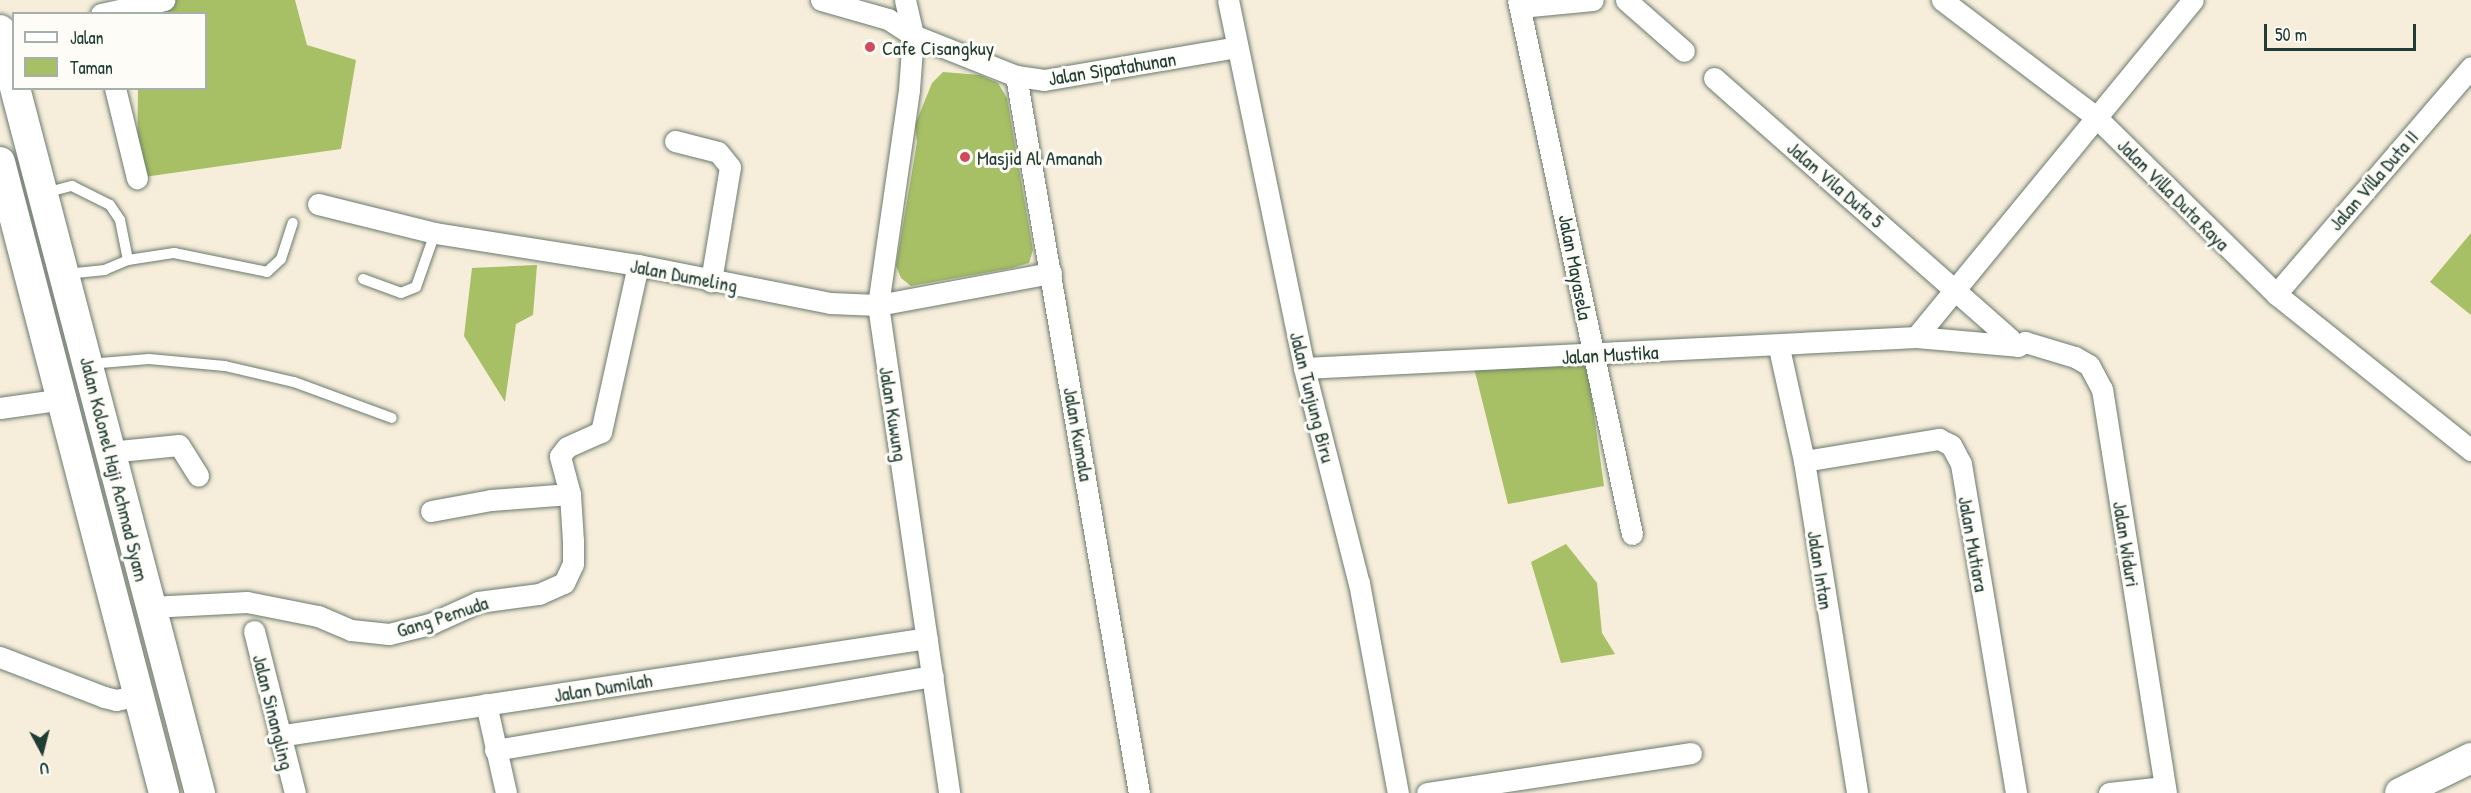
<!DOCTYPE html>
<style>
body{margin:0}
#map{position:relative;width:2471px;height:793px;overflow:hidden;background:#f6edda;font-family:"Patrick Hand",sans-serif}
div>[style]{position:absolute}
.green>*{inset:0;background:#a7bf65}
.roads{filter:drop-shadow(0 0 2px #6a7b6e) drop-shadow(0 0 2px #6a7b6e)}
.lane>*{height:10px;margin:-5px;padding:0 5px;transform-origin:5px;border-radius:5px;background:#fff}
.street>*{height:21px;margin:-10.5px;padding:0 10.5px;transform-origin:10.5px;border-radius:10.5px;background:#fff}
.secondary>*{height:30px;margin:-15px;padding:0 15px;transform-origin:15px;border-radius:15px;background:#fff}
.dots>*{width:16px;height:16px;translate:-50% -50%;box-sizing:border-box;border:3px solid #fdfcf7;border-radius:50%}
span{translate:-50% -50%;white-space:nowrap;text-align:center;line-height:1.15;-webkit-text-stroke:6px #fdfcf7;paint-order:stroke}
.poi-label{font-size:20px;color:#1f3d34}
.left{translate:0 -50%;text-align:left}
.street-label{font-size:20px;color:#1f3d34}
.legend{position:absolute;left:12px;top:12px;width:195px;height:78px;box-sizing:border-box;background:#fdfcf7;border:2px solid #a4b0a9;margin:0;padding:8px 10px;list-style:none;font-size:18px;color:#1f3d34}
.legend li{display:flex;align-items:center;gap:12px;height:30px}
.legend b{width:30px;border:2px solid #a4b0a9}
.north{position:absolute;left:12px;top:721px;width:60px;height:60px;-webkit-text-stroke:4px #fdfcf7;paint-order:stroke;rotate:173deg;font-size:16px;font-weight:700;line-height:24px;text-align:center;color:#1f3d34}
.north::after{content:'';display:block;margin:auto;width:21px;height:27px;background:#1f3d34;clip-path:polygon(50% 0,100% 100%,50% 72%,0 100%)}
.scale{position:absolute;left:2264px;top:24px;width:152px;height:27px;box-sizing:border-box;border:3px solid #1f3d34;border-top:0;padding-left:8px;font-size:18px;line-height:21px;white-space:nowrap;color:#1f3d34;-webkit-text-stroke:4px #fdfcf7;paint-order:stroke}
</style>
<div id="map">
<div class="green">
<i style="clip-path:polygon(139px 0,295px 0,307px 45px,356px 60px,341px 149px,137px 178px,138px 89px,206px 88px,206px 14px,139px 13px)"></i>
<i style="clip-path:polygon(943px 72px,980px 75px,998px 83px,1007px 98px,1033px 250px,1029px 263px,1012px 268px,911px 286px,901px 278px,896px 266px,917px 142px,915px 125px,932px 83px)"></i>
<i style="clip-path:polygon(2471px 233px,2471px 315px,2430px 282px)"></i>
<i style="clip-path:polygon(537px 265px,533px 315px,516px 324px,505px 402px,464px 336px,472px 268px)"></i>
<i style="clip-path:polygon(1586px 357px,1604px 486px,1508px 504px,1473px 364px)"></i>
<i style="clip-path:polygon(1566px 544px,1597px 583px,1602px 633px,1615px 654px,1561px 663px,1531px 562px)"></i>
</div>
<div class="roads">
<div class="lane">
<i style="left:45px;top:193px;width:28px;rotate:-15deg"></i>
<i style="left:72px;top:186px;width:42px;rotate:26.6deg"></i>
<i style="left:110px;top:205px;width:18px;rotate:56deg"></i>
<i style="left:120px;top:220px;width:41px;rotate:78.7deg"></i>
<i style="left:128px;top:260px;width:25px;rotate:157deg"></i>
<i style="left:105px;top:270px;width:39px;rotate:174deg"></i>
<i style="left:128px;top:260px;width:47px;rotate:-8.7deg"></i>
<i style="left:174px;top:253px;width:95px;rotate:11.5deg"></i>
<i style="left:267px;top:272px;width:19px;rotate:-43deg"></i>
<i style="left:281px;top:259px;width:38px;rotate:-72deg"></i>
<i style="left:363px;top:279px;width:40px;rotate:20.2deg"></i>
<i style="left:401px;top:293px;width:16px;rotate:-22deg"></i>
<i style="left:416px;top:287px;width:57px;rotate:-70.6deg"></i>
<i style="left:88px;top:364px;width:61px;rotate:-4.7deg"></i>
<i style="left:149px;top:359px;width:76px;rotate:5.3deg"></i>
<i style="left:225px;top:366px;width:71px;rotate:13.1deg"></i>
<i style="left:294px;top:382px;width:104px;rotate:20.2deg"></i>
</div>
<div class="street">
<i style="left:821px;top:0;width:70px;rotate:15.8deg"></i>
<i style="left:888px;top:19px;width:30px;rotate:33deg"></i>
<i style="left:913px;top:35px;width:111px;rotate:21.7deg"></i>
<i style="left:1016px;top:76px;width:28px;rotate:8deg"></i>
<i style="left:1044px;top:80px;width:196px;rotate:-9.7deg"></i>
<i style="left:905px;top:0;width:36px;rotate:77deg"></i>
<i style="left:913px;top:35px;width:55px;rotate:94.2deg"></i>
<i style="left:909px;top:90px;width:217px;rotate:98.2deg"></i>
<i style="left:878px;top:305px;width:493px;rotate:81.7deg"></i>
<i style="left:1228px;top:0;width:376px;rotate:78.3deg"></i>
<i style="left:1304px;top:368px;width:222px;rotate:75.7deg"></i>
<i style="left:1359px;top:583px;width:214px;rotate:79.5deg"></i>
<i style="left:1518px;top:0;width:546px;rotate:77.95deg"></i>
<i style="left:1626px;top:0;width:77px;rotate:41.3deg"></i>
<i style="left:1942px;top:0;width:193px;rotate:37.2deg"></i>
<i style="left:2096px;top:117px;width:252px;rotate:44.5deg"></i>
<i style="left:2276px;top:294px;width:250px;rotate:38.7deg"></i>
<i style="left:1520px;top:7px;width:73px;rotate:-5.5deg"></i>
<i style="left:101px;top:14px;width:65px;rotate:-12.5deg"></i>
<i style="left:1016px;top:76px;width:727px;rotate:80.27deg"></i>
<i style="left:1714px;top:78px;width:395px;rotate:41.4deg"></i>
<i style="left:115px;top:88px;width:93px;rotate:76.3deg"></i>
<i style="left:675px;top:141px;width:44px;rotate:14.3deg"></i>
<i style="left:718px;top:152px;width:19px;rotate:51deg"></i>
<i style="left:730px;top:167px;width:116px;rotate:99.5deg"></i>
<i style="left:318px;top:204px;width:121px;rotate:13.9deg"></i>
<i style="left:435px;top:233px;width:206px;rotate:9deg"></i>
<i style="left:638px;top:265px;width:196px;rotate:11.2deg"></i>
<i style="left:830px;top:303px;width:48px;rotate:2.4deg"></i>
<i style="left:878px;top:305px;width:176px;rotate:-10.5deg"></i>
<i style="left:2276px;top:294px;width:299px;rotate:-49.3deg"></i>
<i style="left:1916px;top:337px;width:436px;rotate:-50.6deg"></i>
<i style="left:1779px;top:348px;width:116px;rotate:77.5deg"></i>
<i style="left:1804px;top:461px;width:336px;rotate:80.9deg"></i>
<i style="left:1304px;top:368px;width:613px;rotate:-2.9deg"></i>
<i style="left:1916px;top:337px;width:102px;rotate:5deg"></i>
<i style="left:2018px;top:346px;width:8px;rotate:-30deg"></i>
<i style="left:2025px;top:342px;width:52px;rotate:16.7deg"></i>
<i style="left:2075px;top:357px;width:16px;rotate:30deg"></i>
<i style="left:2089px;top:365px;width:27px;rotate:62deg"></i>
<i style="left:2102px;top:389px;width:409px;rotate:81deg"></i>
<i style="left:0;top:408px;width:64px;rotate:-8.1deg"></i>
<i style="left:109px;top:452px;width:70px;rotate:-5.7deg"></i>
<i style="left:179px;top:445px;width:36px;rotate:58deg"></i>
<i style="left:1804px;top:461px;width:137px;rotate:-9.3deg"></i>
<i style="left:1939px;top:439px;width:13px;rotate:27deg"></i>
<i style="left:1951px;top:445px;width:21px;rotate:62deg"></i>
<i style="left:1961px;top:464px;width:334px;rotate:80.5deg"></i>
<i style="left:431px;top:511px;width:61px;rotate:-10.4deg"></i>
<i style="left:491px;top:500px;width:79px;rotate:-4.3deg"></i>
<i style="left:150px;top:607px;width:97px;rotate:-3deg"></i>
<i style="left:247px;top:602px;width:72px;rotate:11.2deg"></i>
<i style="left:318px;top:616px;width:36px;rotate:23deg"></i>
<i style="left:351px;top:630px;width:38px;rotate:6deg"></i>
<i style="left:389px;top:634px;width:42px;rotate:-13.7deg"></i>
<i style="left:430px;top:624px;width:53px;rotate:-24.6deg"></i>
<i style="left:478px;top:602px;width:62px;rotate:-7.5deg"></i>
<i style="left:539px;top:594px;width:27px;rotate:-24deg"></i>
<i style="left:564px;top:583px;width:21px;rotate:-65deg"></i>
<i style="left:573px;top:564px;width:23px;rotate:-90deg"></i>
<i style="left:573px;top:541px;width:47px;rotate:-93.7deg"></i>
<i style="left:570px;top:494px;width:39px;rotate:-105deg"></i>
<i style="left:560px;top:456px;width:11px;rotate:-52deg"></i>
<i style="left:567px;top:447px;width:37px;rotate:-24deg"></i>
<i style="left:601px;top:432px;width:171px;rotate:-77.5deg"></i>
<i style="left:254px;top:631px;width:167px;rotate:75.8deg"></i>
<i style="left:0;top:657px;width:111px;rotate:21deg"></i>
<i style="left:104px;top:697px;width:12px;rotate:14deg"></i>
<i style="left:116px;top:700px;width:24px;rotate:-12deg"></i>
<i style="left:486px;top:704px;width:91px;rotate:77.3deg"></i>
<i style="left:278px;top:736px;width:656px;rotate:-8.59deg"></i>
<i style="left:495px;top:750px;width:444px;rotate:-9.6deg"></i>
<i style="left:1427px;top:793px;width:267px;rotate:-8.6deg"></i>
<i style="left:2109px;top:793px;width:56px;rotate:-6.1deg"></i>
</div>
<div class="secondary">
<i style="left:0;top:30px;width:55px;rotate:75.2deg"></i>
<i style="left:15px;top:88px;width:729px;rotate:75.3deg"></i>
<i style="left:0;top:162px;width:652px;rotate:75.43deg"></i>
<i style="left:2400px;top:793px;width:79px;rotate:-26.2deg"></i>
</div>
</div>
<div class="dots">
<i style="left:870px;top:47px;background:#d1495b"></i>
<i style="left:965px;top:157px;background:#d1495b"></i>
</div>
<div class="poi-label">
<span class="left" style="left:882px;top:47px">Cafe Cisangkuy</span>
<span class="left" style="left:977px;top:157px">Masjid Al Amanah</span>
</div>
<div class="street-label">
<span style="left:1112px;top:68px;rotate:-9deg">Jalan Sipatahunan</span>
<span style="left:2373px;top:180px;rotate:-49deg">Jalan Villa Duta II</span>
<span style="left:1836px;top:184px;rotate:41deg">Jalan Vila Duta 5</span>
<span style="left:2174px;top:194px;rotate:45deg">Jalan Villa Duta Raya</span>
<span style="left:1576px;top:267px;rotate:79deg">Jalan Mayasela</span>
<span style="left:684px;top:275px;rotate:11deg">Jalan Dumeling</span>
<span style="left:1610px;top:354px;rotate:-3deg">Jalan Mustika</span>
<span style="left:1313px;top:397px;rotate:76deg">Jalan Tunjung Biru</span>
<span style="left:894px;top:414px;rotate:81deg">Jalan Kuwung</span>
<span style="left:1079px;top:434px;rotate:80deg">Jalan Kumala</span>
<span style="left:115px;top:469px;rotate:76deg">Jalan Kolonel Haji Achmad Syam</span>
<span style="left:1974px;top:544px;rotate:80deg">Jalan Mutiara</span>
<span style="left:2127px;top:544px;rotate:81deg">Jalan Widuri</span>
<span style="left:1821px;top:570px;rotate:81deg">Jalan Intan</span>
<span style="left:442px;top:616px;rotate:-18deg">Gang Pemuda</span>
<span style="left:603px;top:687px;rotate:-9deg">Jalan Dumilah</span>
<span style="left:274px;top:712px;rotate:76deg">Jalan Sinangling</span>
</div>
<ul class="legend">
<li><b style="height:8px;background:#fff"></b>Jalan</li>
<li><b style="height:16px;background:#a7bf65"></b>Taman</li>
</ul>
<div class="north">U</div>
<div class="scale">50 m</div>
</div>
